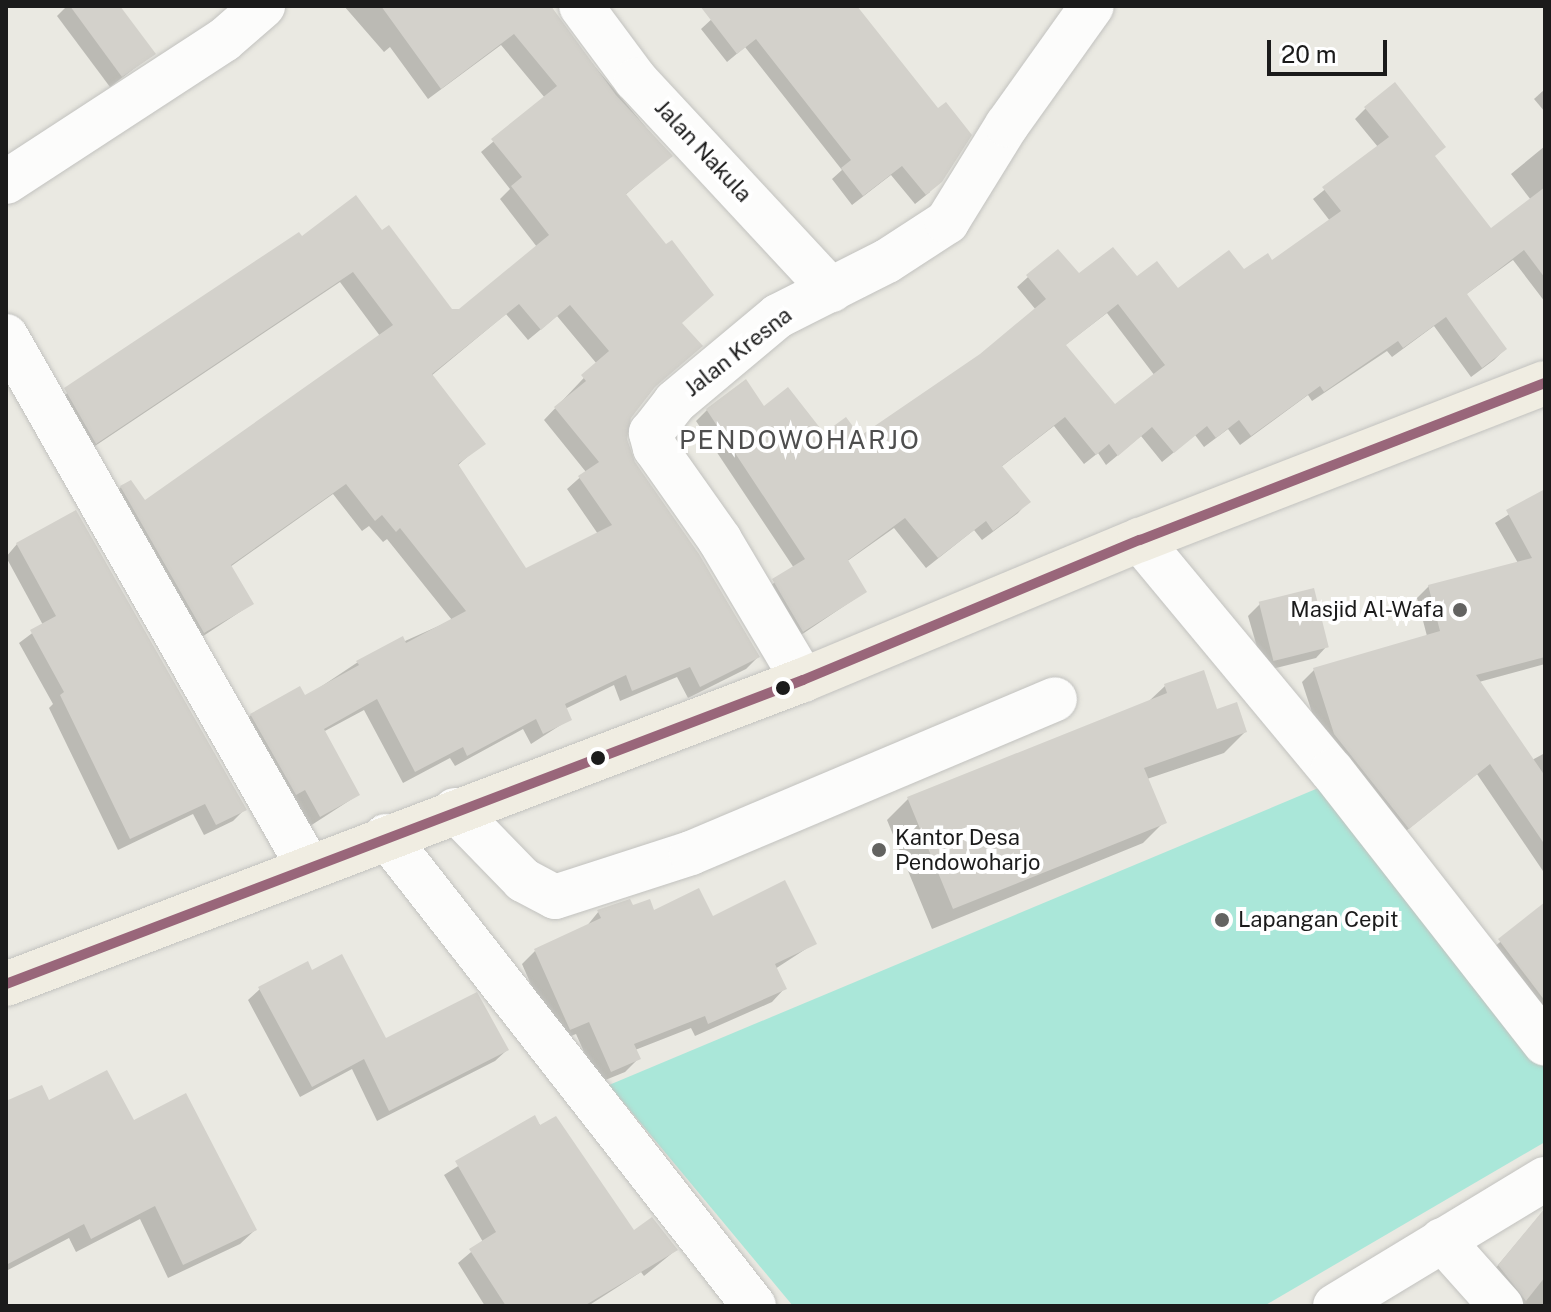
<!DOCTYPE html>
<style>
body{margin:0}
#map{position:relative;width:1551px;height:1312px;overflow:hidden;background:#eae9e2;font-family:"Public Sans",sans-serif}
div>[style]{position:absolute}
.pitch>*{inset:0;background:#aae7d9}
.shadow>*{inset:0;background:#0003}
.building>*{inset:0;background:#d3d1cb;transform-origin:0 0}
.roads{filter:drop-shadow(0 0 2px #c2c2bf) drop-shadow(0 0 2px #c2c2bf)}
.street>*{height:44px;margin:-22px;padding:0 22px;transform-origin:22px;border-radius:22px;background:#fcfcfb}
.primary>*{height:44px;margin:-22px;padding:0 22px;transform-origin:22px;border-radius:22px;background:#f0ede2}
.bus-1>*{height:10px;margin:-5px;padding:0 5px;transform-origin:5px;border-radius:5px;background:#99667a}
.dots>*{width:22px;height:22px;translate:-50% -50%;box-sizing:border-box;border:4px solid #fff;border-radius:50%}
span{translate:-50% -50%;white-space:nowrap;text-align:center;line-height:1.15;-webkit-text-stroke:8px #fff;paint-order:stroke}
.street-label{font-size:22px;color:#1b1b1b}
.poi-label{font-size:22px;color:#1b1b1b}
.right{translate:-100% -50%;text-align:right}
.left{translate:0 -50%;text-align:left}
.quarter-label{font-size:26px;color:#4e4e4e;letter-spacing:2px}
.frame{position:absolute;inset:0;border:8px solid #1b1b1b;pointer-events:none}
.scale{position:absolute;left:1267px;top:40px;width:120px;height:36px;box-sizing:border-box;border:4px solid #1b1b1b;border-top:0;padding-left:10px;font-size:24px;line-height:28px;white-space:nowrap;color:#1b1b1b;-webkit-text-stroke:6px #fff;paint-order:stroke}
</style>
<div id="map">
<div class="pitch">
<i style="clip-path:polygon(1335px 781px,1545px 1059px,1545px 1142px,1264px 1306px,793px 1306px,609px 1085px)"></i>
</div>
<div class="shadow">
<i style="clip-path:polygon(67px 6px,118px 6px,153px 54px,110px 87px,57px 16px)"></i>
<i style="clip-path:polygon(evenodd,344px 6px,544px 6px,670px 156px,624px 196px,680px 324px,649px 391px,629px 417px,625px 440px,633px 463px,758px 657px,746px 669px,688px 698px,677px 677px,620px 701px,614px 685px,565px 709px,570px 719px,531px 744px,523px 729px,455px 766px,450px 758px,403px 783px,364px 710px,323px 732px,358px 795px,307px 828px,239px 727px,251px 715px,304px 698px,358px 662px,452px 620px,387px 539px,383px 542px,369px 526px,362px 531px,333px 494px,230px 567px,252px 604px,191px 644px,109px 499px,121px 487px,145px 503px,380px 336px,340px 282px,83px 454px,54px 402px,302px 239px,381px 233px,451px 311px,459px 311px,537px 247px,500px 199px,510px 189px,481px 152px,545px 98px,501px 45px,428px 99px,390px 47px,384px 52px,344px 6px,506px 314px,528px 340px,557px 316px,597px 364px,544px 420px,586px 472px,567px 489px,598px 534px,526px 570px,457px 466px,483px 443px,431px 376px,506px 314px)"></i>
<i style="clip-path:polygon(705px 6px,855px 6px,930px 192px,915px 204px,891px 175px,852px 205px,832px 179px,842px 170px,745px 47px,727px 62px,701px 29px,714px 17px)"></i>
<i style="clip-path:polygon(1545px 89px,1545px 112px,1534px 99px)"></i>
<i style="clip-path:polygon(evenodd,1366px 108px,1433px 157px,1491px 231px,1531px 200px,1511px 174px,1545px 146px,1545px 302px,1513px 260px,1465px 295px,1505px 349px,1494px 360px,1471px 377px,1434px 326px,1392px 357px,1387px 351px,1312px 401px,1308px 395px,1240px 445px,1228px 429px,1204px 447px,1195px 435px,1162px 462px,1141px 436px,1106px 465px,1098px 453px,1084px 464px,1054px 426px,1001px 467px,1028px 502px,1018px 513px,982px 540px,974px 530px,926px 568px,894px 528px,846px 562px,865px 592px,792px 641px,763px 591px,794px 568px,696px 421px,707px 410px,745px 382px,764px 408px,823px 436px,859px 439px,982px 355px,1036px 310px,1017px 287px,1028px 277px,1136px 279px,1178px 291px,1272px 263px,1330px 221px,1313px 199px,1378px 147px,1355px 119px,1366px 108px,1107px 313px,1155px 376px,1114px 407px,1064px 346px,1107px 313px)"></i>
<i style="clip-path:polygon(1545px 492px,1545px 664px,1479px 682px,1532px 760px,1545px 753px,1545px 874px,1477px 774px,1396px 839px,1323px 746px,1302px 682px,1314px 670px,1427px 636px,1417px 598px,1429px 586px,1518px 563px,1495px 523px)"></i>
<i style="clip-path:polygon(17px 544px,245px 809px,233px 821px,204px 835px,193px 814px,118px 850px,49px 708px,53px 704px,19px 643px,43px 625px,6px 557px)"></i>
<i style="clip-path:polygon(1260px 604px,1327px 646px,1316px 658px,1264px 671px,1248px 616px)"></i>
<i style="clip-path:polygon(1203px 672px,1216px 711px,1245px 732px,1224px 753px,1147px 779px,1164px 822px,1143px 843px,932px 929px,887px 820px,908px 799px,1148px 702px,1165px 686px)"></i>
<i style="clip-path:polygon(1545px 905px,1545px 1027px,1488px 952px)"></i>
<i style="clip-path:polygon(632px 908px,712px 918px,815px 943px,775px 969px,785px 988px,772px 1002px,695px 1036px,691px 1028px,635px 1050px,638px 1059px,625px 1072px,598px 1083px,576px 1034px,556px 1042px,522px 964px,535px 951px,586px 927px,599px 911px)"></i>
<i style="clip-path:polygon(311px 973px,385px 1040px,507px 1050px,495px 1061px,377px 1121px,352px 1069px,300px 1097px,248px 1000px,260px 989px)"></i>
<i style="clip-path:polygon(6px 1103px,48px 1103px,133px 1122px,255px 1230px,240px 1244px,168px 1278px,140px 1219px,76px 1252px,69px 1238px,6px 1271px)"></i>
<i style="clip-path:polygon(534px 1118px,633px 1233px,676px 1250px,644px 1276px,641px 1272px,588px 1306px,485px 1306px,458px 1263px,483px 1242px,444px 1175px)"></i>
<i style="clip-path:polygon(1545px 1209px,1545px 1306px,1515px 1306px,1489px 1276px)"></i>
</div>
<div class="building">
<i style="clip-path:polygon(70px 6px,120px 6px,156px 54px,122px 77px)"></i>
<i style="clip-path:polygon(evenodd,381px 6px,551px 6px,616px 95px,673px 156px,626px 194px,666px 244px,672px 240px,714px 295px,682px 323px,703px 346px,655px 387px,631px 418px,627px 439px,635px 462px,699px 554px,760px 657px,700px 687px,690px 667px,632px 691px,626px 675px,565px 704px,572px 720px,543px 734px,536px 719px,467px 756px,463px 747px,415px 772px,377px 699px,324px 729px,360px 795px,320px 817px,305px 790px,296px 795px,250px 714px,300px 686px,305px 695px,359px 665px,356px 661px,403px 636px,406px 643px,466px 611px,400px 528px,396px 532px,382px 515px,375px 521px,346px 484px,231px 565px,254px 604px,204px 633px,120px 486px,131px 480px,145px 500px,393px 325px,353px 272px,96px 444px,64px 388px,299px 232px,302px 236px,356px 195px,382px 230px,389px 225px,452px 309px,459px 309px,549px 235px,511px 186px,522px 177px,491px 139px,557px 86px,514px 34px,441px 89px,381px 6px,519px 304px,541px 330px,570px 305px,609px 351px,581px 375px,586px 381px,554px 407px,599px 462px,578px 476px,612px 525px,526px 568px,458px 464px,486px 444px,432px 374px,519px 304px)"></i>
<i style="clip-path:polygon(700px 6px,857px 6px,938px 108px,946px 102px,972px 135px,942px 182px,926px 195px,902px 166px,863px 196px,841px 168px,851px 160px,756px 39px,737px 54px)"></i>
<i style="clip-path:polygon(evenodd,1395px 82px,1446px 147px,1435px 156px,1491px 228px,1545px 187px,1545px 278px,1524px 250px,1467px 294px,1507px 349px,1482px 368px,1446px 317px,1403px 348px,1398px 341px,1324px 392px,1320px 386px,1251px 436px,1239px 420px,1216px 438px,1207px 426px,1174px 453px,1152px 427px,1118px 456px,1109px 444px,1096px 455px,1065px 417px,1002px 466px,1031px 502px,993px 531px,986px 521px,938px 558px,905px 518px,848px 560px,867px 592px,803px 632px,772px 579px,805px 559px,706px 409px,746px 379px,764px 406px,788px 387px,824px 433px,846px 417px,860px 436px,980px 354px,1046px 299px,1026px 275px,1058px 249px,1079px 273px,1113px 247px,1137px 276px,1157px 261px,1178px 288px,1229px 250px,1244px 269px,1268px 253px,1272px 260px,1341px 211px,1322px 187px,1389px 137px,1364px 107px,1395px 82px,1118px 304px,1165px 365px,1115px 404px,1066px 345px,1118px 304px)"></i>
<i style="clip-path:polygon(1545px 489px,1545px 657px,1476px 675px,1545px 776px,1545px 845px,1490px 764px,1409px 829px,1334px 734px,1313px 668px,1440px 631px,1428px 585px,1532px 558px,1506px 510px)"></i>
<i style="clip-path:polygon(76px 510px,247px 810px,216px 825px,205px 804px,130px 839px,60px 695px,64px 692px,30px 630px,56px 616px,16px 543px)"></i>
<i style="left:1314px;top:588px;width:61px;height:57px;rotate:76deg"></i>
<i style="clip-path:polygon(1204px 670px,1217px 709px,1237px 702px,1247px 732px,1144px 768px,1167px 823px,953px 909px,907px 797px,1167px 693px,1164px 684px)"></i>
<i style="clip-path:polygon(785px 880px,817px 944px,775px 964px,787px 989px,708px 1024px,705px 1016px,634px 1044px,641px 1059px,611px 1072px,589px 1022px,570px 1030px,534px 949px,601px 918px,597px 910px,630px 899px,633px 905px,650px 899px,654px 910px,699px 888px,713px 916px)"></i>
<i style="clip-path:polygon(1545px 902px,1545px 1001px,1498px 939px)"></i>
<i style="clip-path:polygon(342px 954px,386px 1038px,477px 992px,509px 1050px,389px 1111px,364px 1059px,312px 1087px,258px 987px,308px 961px,312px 970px)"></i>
<i style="clip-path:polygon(107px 1070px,134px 1120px,186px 1093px,257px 1230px,183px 1265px,155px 1206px,91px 1239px,84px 1224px,6px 1265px,6px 1101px,42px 1085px,49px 1100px)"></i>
<i style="clip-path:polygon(535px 1115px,540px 1125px,556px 1116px,634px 1230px,652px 1217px,678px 1250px,584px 1306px,506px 1306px,469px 1249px,496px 1232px,455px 1161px)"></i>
<i style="clip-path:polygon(1545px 1208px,1545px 1277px,1526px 1301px,1498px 1265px)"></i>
</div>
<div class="roads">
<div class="street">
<i style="left:581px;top:6px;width:92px;rotate:53.4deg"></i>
<i style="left:636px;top:80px;width:287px;rotate:47.1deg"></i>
<i style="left:6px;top:182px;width:260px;rotate:-33.1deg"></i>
<i style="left:224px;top:40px;width:52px;rotate:-41.1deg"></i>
<i style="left:6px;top:336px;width:610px;rotate:60.33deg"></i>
<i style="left:1140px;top:540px;width:300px;rotate:50.3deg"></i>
<i style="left:1332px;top:771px;width:346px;rotate:52deg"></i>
<i style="left:803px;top:680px;width:163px;rotate:-120.7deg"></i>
<i style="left:720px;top:540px;width:113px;rotate:-125.2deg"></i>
<i style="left:655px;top:448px;width:16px;rotate:-105deg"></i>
<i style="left:651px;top:433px;width:39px;rotate:-52deg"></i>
<i style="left:675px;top:402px;width:134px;rotate:-39.9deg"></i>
<i style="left:778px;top:316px;width:122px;rotate:-26.8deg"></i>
<i style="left:887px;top:261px;width:72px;rotate:-33deg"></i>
<i style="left:947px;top:222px;width:114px;rotate:-58.3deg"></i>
<i style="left:1007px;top:125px;width:146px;rotate:-54.5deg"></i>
<i style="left:455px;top:810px;width:98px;rotate:45.8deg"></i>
<i style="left:523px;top:880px;width:36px;rotate:28deg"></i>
<i style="left:555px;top:897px;width:143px;rotate:-17.9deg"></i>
<i style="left:691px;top:853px;width:395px;rotate:-22.9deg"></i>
<i style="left:386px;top:836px;width:597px;rotate:51.94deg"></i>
<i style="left:1442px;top:1240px;width:89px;rotate:48.2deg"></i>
<i style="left:1335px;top:1306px;width:245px;rotate:-31.2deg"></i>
</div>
<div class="primary">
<i style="left:6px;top:984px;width:853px;rotate:-20.88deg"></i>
<i style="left:803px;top:680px;width:365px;rotate:-22.6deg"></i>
<i style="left:1140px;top:540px;width:434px;rotate:-21.2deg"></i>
</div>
</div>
<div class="bus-1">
<i style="left:6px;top:984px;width:853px;rotate:-20.88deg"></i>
<i style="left:803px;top:680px;width:365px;rotate:-22.6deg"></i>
<i style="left:1140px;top:540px;width:434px;rotate:-21.2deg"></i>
</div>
<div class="dots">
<i style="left:1460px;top:610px;background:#636361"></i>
<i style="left:783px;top:688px;background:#1b1b1b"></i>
<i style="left:598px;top:758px;background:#1b1b1b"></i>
<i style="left:879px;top:850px;background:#636361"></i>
<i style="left:1222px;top:920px;background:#636361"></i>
</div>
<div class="street-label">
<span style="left:703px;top:151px;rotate:47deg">Jalan Nakula</span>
<span style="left:738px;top:352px;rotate:-38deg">Jalan Kresna</span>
</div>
<div class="poi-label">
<span class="right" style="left:1444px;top:610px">Masjid Al-Wafa</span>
<span class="left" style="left:895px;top:850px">Kantor Desa<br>Pendowoharjo</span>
<span class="left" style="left:1238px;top:920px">Lapangan Cepit</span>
</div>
<div class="quarter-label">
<span style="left:800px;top:440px">PENDOWOHARJO</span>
</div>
<div class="frame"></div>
<div class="scale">20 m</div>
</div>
